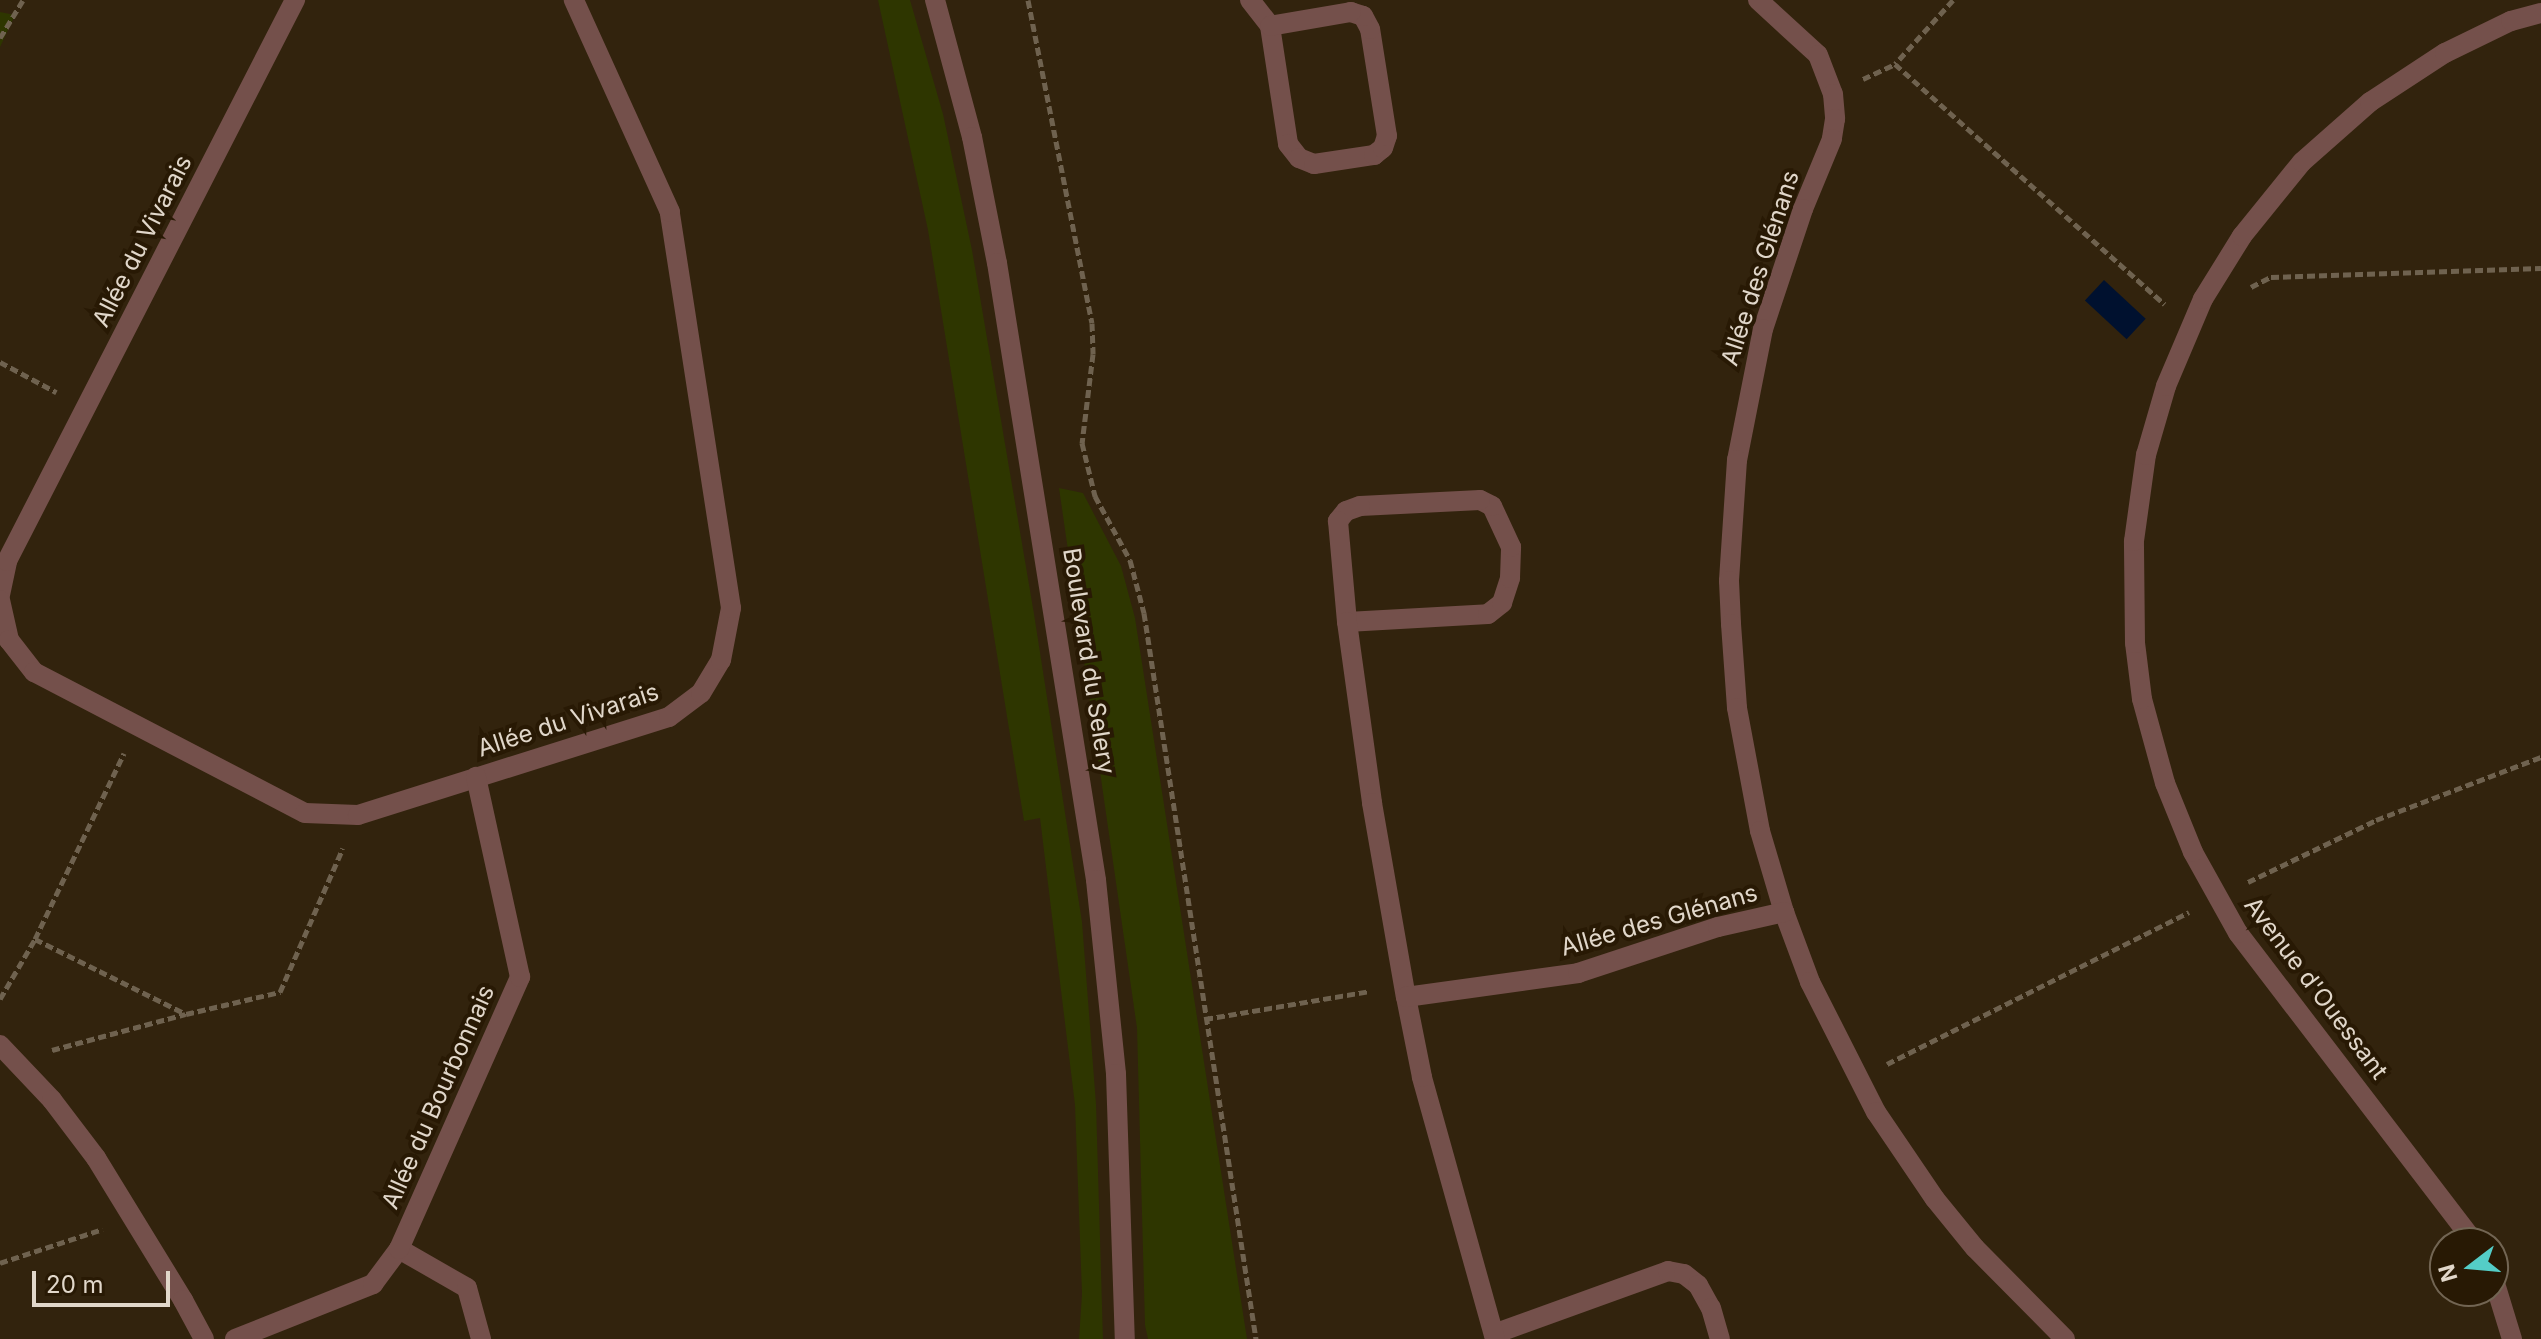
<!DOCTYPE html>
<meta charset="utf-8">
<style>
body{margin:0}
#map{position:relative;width:2541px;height:1339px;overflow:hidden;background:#32230d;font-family:Inter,sans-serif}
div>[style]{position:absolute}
.green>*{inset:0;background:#2e3600}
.water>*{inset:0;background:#00112f;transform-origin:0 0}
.path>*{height:5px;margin-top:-2.5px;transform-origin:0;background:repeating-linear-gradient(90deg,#6f624f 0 8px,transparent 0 12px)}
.minor>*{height:20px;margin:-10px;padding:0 10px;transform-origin:10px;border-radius:10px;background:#74504b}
span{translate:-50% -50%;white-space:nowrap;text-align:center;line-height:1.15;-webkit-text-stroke:8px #281904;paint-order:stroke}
.street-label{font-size:24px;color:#e1d7ca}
.north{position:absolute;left:2429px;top:1227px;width:80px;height:80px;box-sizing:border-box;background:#281904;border:2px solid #726553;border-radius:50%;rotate:254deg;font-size:22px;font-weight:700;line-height:32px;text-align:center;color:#e1d7ca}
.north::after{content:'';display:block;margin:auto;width:28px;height:36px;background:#54cdc7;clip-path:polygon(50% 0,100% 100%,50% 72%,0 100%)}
.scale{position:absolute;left:32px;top:1271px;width:138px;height:36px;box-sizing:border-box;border:4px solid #e1d7ca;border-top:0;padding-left:10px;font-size:24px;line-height:28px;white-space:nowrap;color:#e1d7ca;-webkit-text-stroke:6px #281904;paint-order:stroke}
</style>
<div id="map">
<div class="green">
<i style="clip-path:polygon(878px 0,910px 0,943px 114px,972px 250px,1034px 614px,1082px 922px,1096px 1104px,1103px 1339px,1079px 1339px,1082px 1294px,1075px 1105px,1040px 818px,1024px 821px,928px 230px)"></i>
<i style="clip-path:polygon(0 12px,15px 15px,0 47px)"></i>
<i style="clip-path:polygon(1059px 488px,1083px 493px,1121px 566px,1135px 618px,1247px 1339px,1148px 1339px,1145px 1325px,1137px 1028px)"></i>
</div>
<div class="water">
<i style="left:2104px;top:280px;width:57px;height:28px;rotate:43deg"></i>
</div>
<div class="path">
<i style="left:1028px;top:0;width:329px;rotate:78.8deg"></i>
<i style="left:1092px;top:323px;width:31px;rotate:88deg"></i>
<i style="left:1093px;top:354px;width:90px;rotate:97deg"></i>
<i style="left:1082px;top:443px;width:55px;rotate:76.2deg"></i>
<i style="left:1095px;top:496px;width:73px;rotate:61.3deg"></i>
<i style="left:1130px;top:560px;width:55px;rotate:75.2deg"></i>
<i style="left:1144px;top:613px;width:735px;rotate:81.23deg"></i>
<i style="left:1953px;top:0;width:86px;rotate:132.2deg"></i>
<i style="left:1895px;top:64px;width:361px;rotate:41.7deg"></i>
<i style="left:0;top:38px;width:44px;rotate:-58.8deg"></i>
<i style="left:1863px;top:79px;width:35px;rotate:-25deg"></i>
<i style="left:2251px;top:287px;width:22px;rotate:-27deg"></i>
<i style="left:2271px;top:277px;width:270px;rotate:-1.9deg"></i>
<i style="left:0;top:362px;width:64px;rotate:28.2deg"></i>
<i style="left:2248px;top:882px;width:142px;rotate:-25.8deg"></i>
<i style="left:2376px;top:820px;width:177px;rotate:-20.9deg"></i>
<i style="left:35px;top:939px;width:169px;rotate:26.4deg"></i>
<i style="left:186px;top:1014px;width:97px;rotate:-13.2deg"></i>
<i style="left:280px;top:992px;width:157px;rotate:-66.4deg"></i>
<i style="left:0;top:999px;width:69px;rotate:-59.7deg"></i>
<i style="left:35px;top:939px;width:206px;rotate:-64.4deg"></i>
<i style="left:1205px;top:1019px;width:167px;rotate:-9.6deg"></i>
<i style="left:52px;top:1050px;width:138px;rotate:-15.1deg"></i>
<i style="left:1887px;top:1064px;width:338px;rotate:-26.7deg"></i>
<i style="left:0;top:1263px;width:108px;rotate:-18.3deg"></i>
</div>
<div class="minor">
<i style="left:935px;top:0;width:142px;rotate:74.9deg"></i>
<i style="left:972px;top:137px;width:128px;rotate:78.8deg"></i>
<i style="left:997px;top:263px;width:625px;rotate:80.88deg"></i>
<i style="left:1096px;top:880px;width:195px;rotate:84.1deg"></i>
<i style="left:1116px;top:1074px;width:265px;rotate:88.1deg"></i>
<i style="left:1250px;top:0;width:33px;rotate:52deg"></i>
<i style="left:1270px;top:26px;width:119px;rotate:81.3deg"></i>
<i style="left:1288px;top:144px;width:18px;rotate:52deg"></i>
<i style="left:1299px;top:158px;width:16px;rotate:22deg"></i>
<i style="left:1314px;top:164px;width:61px;rotate:-8.5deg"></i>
<i style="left:1374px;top:155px;width:11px;rotate:-38deg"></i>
<i style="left:1383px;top:148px;width:13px;rotate:-72deg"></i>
<i style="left:1387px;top:136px;width:108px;rotate:-99deg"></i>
<i style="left:1370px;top:29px;width:15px;rotate:-118deg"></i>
<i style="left:1363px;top:16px;width:13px;rotate:-162deg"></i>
<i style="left:1351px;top:12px;width:82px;rotate:170.2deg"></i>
<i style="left:1758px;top:0;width:81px;rotate:42.5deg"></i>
<i style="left:1818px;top:55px;width:42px;rotate:69deg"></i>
<i style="left:1833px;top:94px;width:25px;rotate:85deg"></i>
<i style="left:1835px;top:119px;width:20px;rotate:99deg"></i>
<i style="left:1832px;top:139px;width:76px;rotate:112.5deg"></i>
<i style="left:1803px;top:209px;width:126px;rotate:108.4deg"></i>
<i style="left:1763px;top:329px;width:134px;rotate:101.2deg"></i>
<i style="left:1737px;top:460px;width:121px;rotate:93.8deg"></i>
<i style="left:1729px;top:581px;width:43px;rotate:87.3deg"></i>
<i style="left:1731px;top:624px;width:84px;rotate:85.9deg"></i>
<i style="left:1737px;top:708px;width:125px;rotate:79.4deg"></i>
<i style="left:1760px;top:831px;width:84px;rotate:73.5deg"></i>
<i style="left:1784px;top:912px;width:75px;rotate:69.6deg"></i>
<i style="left:1810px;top:982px;width:146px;rotate:63.1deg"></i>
<i style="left:1876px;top:1112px;width:105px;rotate:55.9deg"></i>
<i style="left:1935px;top:1199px;width:63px;rotate:50.8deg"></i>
<i style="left:1975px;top:1248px;width:128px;rotate:45.3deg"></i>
<i style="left:0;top:595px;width:35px;rotate:-78deg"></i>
<i style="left:7px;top:561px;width:631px;rotate:-62.83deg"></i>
<i style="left:0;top:600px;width:41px;rotate:77.3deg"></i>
<i style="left:9px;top:640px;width:41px;rotate:52deg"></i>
<i style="left:34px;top:672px;width:305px;rotate:27.5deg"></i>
<i style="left:305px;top:813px;width:53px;rotate:2.2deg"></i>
<i style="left:358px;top:815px;width:326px;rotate:-17.5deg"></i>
<i style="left:669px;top:717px;width:40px;rotate:-37deg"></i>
<i style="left:701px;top:693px;width:39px;rotate:-59deg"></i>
<i style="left:721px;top:660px;width:53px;rotate:-79.1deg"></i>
<i style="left:731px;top:608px;width:401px;rotate:-98.8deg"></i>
<i style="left:670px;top:212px;width:233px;rotate:-114.4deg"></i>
<i style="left:1347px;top:622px;width:141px;rotate:-3.2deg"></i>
<i style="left:1488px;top:614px;width:18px;rotate:-38deg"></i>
<i style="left:1502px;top:603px;width:26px;rotate:-72deg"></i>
<i style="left:1510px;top:578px;width:31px;rotate:-88deg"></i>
<i style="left:1511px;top:547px;width:45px;rotate:-114.9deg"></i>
<i style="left:1492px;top:506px;width:13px;rotate:-153deg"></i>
<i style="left:1480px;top:500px;width:120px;rotate:177.1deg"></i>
<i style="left:1360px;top:506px;width:15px;rotate:160deg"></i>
<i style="left:1346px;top:511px;width:13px;rotate:129deg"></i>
<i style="left:1338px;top:521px;width:101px;rotate:84.9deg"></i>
<i style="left:1347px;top:622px;width:183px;rotate:82.1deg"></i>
<i style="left:1372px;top:803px;width:197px;rotate:80.1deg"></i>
<i style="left:0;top:1045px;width:76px;rotate:46.6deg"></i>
<i style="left:52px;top:1100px;width:73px;rotate:52.8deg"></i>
<i style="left:96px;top:1158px;width:167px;rotate:58.5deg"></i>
<i style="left:183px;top:1300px;width:44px;rotate:61.7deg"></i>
<i style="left:2475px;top:1243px;width:390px;rotate:-127.4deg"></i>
<i style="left:2238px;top:933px;width:93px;rotate:-119.1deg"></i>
<i style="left:2193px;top:852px;width:74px;rotate:-112.1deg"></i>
<i style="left:2165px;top:783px;width:87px;rotate:-105.3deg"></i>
<i style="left:2142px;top:699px;width:56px;rotate:-97.1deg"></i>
<i style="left:2135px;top:643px;width:102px;rotate:-90.6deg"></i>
<i style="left:2134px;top:541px;width:87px;rotate:-82.1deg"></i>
<i style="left:2146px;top:455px;width:72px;rotate:-73.8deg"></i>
<i style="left:2166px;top:386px;width:95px;rotate:-67deg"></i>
<i style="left:2203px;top:299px;width:74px;rotate:-58.2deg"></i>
<i style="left:2242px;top:236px;width:95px;rotate:-51deg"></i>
<i style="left:2302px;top:162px;width:91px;rotate:-41.4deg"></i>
<i style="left:2370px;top:102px;width:90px;rotate:-33.2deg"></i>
<i style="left:2445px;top:53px;width:73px;rotate:-25.9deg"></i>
<i style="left:2511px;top:21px;width:31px;rotate:-15deg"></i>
<i style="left:399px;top:1249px;width:78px;rotate:29.8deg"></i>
<i style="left:467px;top:1288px;width:53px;rotate:74.6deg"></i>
<i style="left:2493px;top:1277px;width:65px;rotate:73deg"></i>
<i style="left:1494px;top:1334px;width:185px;rotate:-19.9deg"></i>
<i style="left:1668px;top:1271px;width:16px;rotate:11deg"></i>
<i style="left:1684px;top:1274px;width:18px;rotate:38deg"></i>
<i style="left:1698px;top:1285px;width:26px;rotate:61deg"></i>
<i style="left:1711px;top:1308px;width:32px;rotate:74deg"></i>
<i style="left:235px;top:1339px;width:149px;rotate:-21.7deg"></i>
<i style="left:373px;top:1284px;width:44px;rotate:-53.4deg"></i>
<i style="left:399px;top:1249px;width:298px;rotate:-66deg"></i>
<i style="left:520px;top:977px;width:205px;rotate:-102.4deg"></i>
<i style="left:1495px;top:1339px;width:272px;rotate:-105.6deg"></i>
<i style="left:1422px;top:1077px;width:82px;rotate:-101.3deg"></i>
<i style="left:1406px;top:997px;width:174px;rotate:-7.9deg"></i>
<i style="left:1578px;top:973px;width:147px;rotate:-18.2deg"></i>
<i style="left:1718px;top:927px;width:68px;rotate:-12.8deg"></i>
</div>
<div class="street-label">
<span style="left:142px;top:241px;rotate:-63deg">Allée du Vivarais</span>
<span style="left:1760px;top:268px;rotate:-72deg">Allée des Glénans</span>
<span style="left:1089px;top:661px;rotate:81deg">Boulevard du Selery</span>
<span style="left:568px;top:720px;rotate:-18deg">Allée du Vivarais</span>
<span style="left:1659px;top:920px;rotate:-16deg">Allée des Glénans</span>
<span style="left:2316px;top:988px;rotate:53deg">Avenue d'Ouessant</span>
<span style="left:438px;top:1097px;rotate:-66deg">Allée du Bourbonnais</span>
</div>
<div class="north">N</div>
<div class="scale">20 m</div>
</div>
